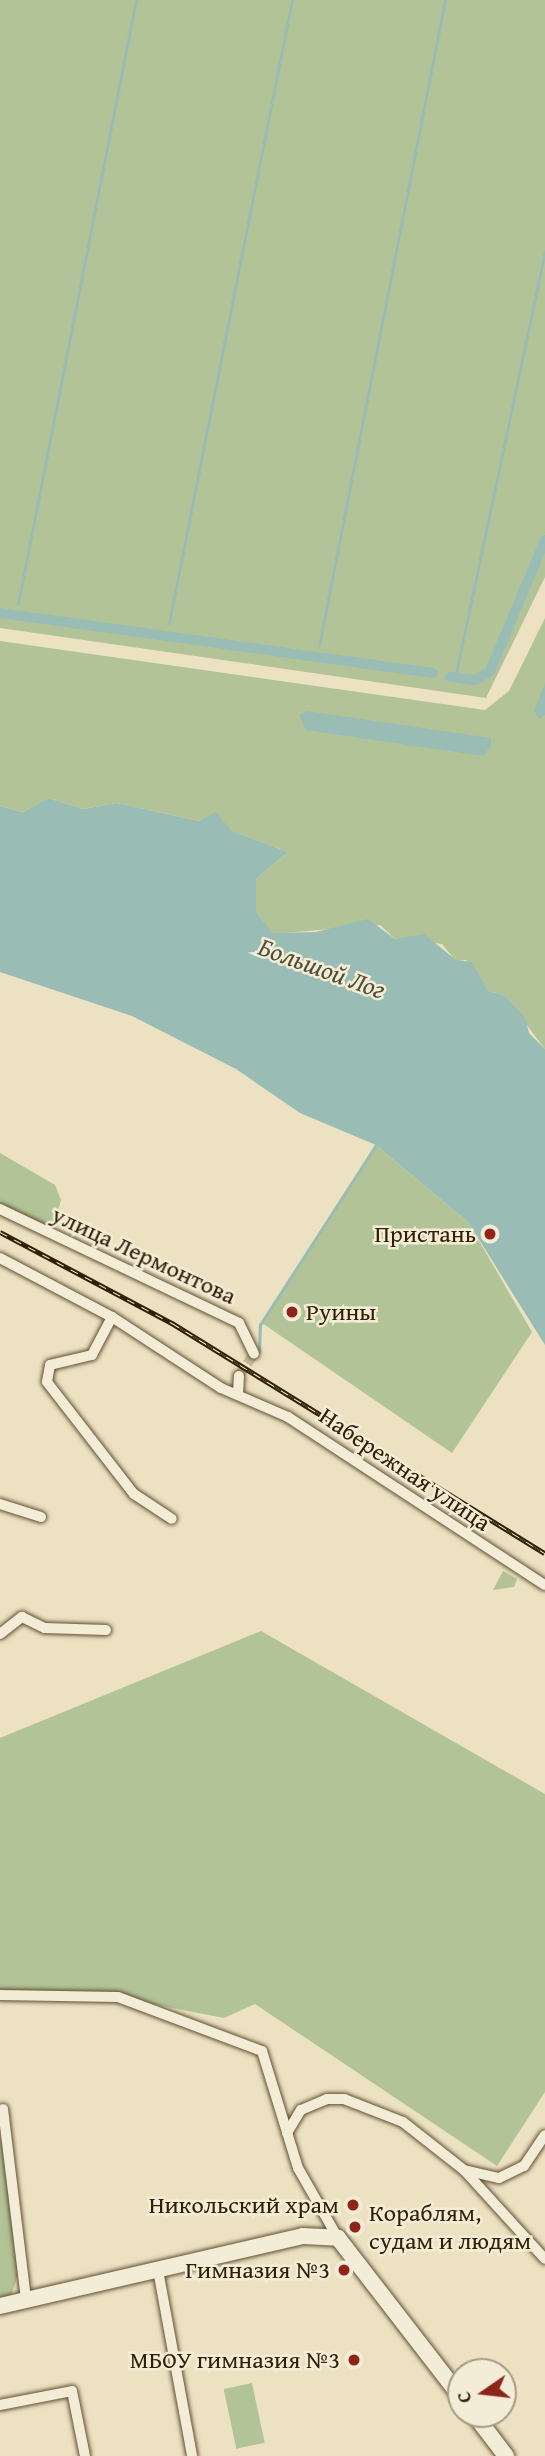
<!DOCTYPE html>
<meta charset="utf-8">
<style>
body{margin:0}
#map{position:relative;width:545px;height:2456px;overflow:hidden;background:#ece1c1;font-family:"Gentium Book Plus",serif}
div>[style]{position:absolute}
.green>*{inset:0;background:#b2c497;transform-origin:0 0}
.water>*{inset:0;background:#99bdb4}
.stream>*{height:2.5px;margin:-1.25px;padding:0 1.25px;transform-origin:1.25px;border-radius:1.25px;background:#99bdb4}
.canal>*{height:10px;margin:-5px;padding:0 5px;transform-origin:5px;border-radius:5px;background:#99bdb4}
.street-tunnel>*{height:10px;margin-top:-5px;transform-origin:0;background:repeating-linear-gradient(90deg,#c7ba9b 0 10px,transparent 0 15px)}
.roads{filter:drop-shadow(0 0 2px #615033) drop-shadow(0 0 2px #615033)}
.street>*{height:10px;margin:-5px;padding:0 5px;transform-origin:5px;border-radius:5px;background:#f3ecd7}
.secondary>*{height:16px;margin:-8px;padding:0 8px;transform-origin:8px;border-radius:8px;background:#f3ecd7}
.rail>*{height:5px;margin-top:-2.5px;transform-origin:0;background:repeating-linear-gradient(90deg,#f3ecd7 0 8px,#332004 0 16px);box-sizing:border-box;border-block:2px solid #332004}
.dots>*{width:19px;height:19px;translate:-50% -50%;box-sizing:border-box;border:4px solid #f3ecd7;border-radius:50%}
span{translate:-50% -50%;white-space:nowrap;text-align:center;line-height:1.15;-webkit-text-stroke:5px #f3ecd7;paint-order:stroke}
.poi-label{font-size:24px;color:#332004}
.right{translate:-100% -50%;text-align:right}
.left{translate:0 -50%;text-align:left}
.street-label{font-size:24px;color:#332004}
.water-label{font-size:26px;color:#524f39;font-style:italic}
.north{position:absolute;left:447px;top:2358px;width:70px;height:70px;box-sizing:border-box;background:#f3ecd7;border:2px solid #a69a83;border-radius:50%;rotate:256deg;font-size:19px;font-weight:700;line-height:28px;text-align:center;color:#332004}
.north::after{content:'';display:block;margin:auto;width:24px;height:32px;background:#8f2418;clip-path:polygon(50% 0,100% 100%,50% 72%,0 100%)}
</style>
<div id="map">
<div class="green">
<i style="clip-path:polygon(0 0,545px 0,545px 577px,486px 698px,0 628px)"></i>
<i style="clip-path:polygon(545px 618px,545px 1049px,504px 995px,488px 991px,466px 960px,456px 961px,442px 944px,395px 939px,380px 925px,272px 934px,256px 911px,256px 879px,288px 852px,232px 831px,216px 813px,199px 821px,117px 803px,83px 809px,48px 798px,23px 812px,0 806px,0 641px,485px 710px,509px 691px)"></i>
<i style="clip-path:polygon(376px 1145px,468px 1222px,532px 1332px,452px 1453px,262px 1323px)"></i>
<i style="clip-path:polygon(0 1153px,55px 1185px,61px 1200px,52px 1232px,0 1207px)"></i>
<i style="clip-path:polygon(503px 1571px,517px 1579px,514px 1587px,493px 1590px)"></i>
<i style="clip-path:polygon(261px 1631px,545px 1794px,545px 2092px,497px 2166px,255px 2004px,224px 2018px,95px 1993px,0 1991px,0 1738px)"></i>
<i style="clip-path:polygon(0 2134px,20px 2269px,10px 2299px,0 2303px)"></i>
<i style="left:252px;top:2383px;width:61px;height:29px;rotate:78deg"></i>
</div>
<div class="water">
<i style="clip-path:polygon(545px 683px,545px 715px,539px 719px,534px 711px)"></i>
<i style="clip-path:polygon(307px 711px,491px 738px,491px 746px,483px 756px,306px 730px,299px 715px)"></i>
<i style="clip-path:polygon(48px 798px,83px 809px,117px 803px,199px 821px,216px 812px,232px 831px,288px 852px,256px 879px,256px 911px,272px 933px,316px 932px,368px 919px,395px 939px,424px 934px,456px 960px,472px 962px,488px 991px,504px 995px,525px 1017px,529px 1033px,545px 1049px,545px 1345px,468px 1222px,376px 1145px,300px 1113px,236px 1069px,132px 1016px,0 972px,0 806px,23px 812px)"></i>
</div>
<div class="stream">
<i style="left:18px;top:604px;width:615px;rotate:-78.95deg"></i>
<i style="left:169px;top:623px;width:635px;rotate:-78.83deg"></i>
<i style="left:319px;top:646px;width:658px;rotate:-78.96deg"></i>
<i style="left:455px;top:678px;width:435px;rotate:-78.1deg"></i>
<i style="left:259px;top:1352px;width:27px;rotate:-88deg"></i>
<i style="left:260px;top:1325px;width:214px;rotate:-57.2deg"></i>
</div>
<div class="canal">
<i style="left:0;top:613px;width:437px;rotate:7.9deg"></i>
<i style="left:450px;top:677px;width:26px;rotate:7deg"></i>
<i style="left:476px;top:680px;width:17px;rotate:-33deg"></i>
<i style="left:490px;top:671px;width:142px;rotate:-67.2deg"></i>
</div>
<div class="street-tunnel">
<i style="left:239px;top:1376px;width:27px;rotate:-56deg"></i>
</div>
<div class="roads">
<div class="street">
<i style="left:0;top:1209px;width:265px;rotate:25.5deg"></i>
<i style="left:239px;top:1323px;width:34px;rotate:64deg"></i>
<i style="left:0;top:1258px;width:127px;rotate:27.8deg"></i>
<i style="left:112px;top:1317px;width:130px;rotate:33.1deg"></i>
<i style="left:221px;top:1388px;width:73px;rotate:23.4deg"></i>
<i style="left:288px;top:1417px;width:307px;rotate:33.2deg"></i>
<i style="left:112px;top:1317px;width:43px;rotate:117.8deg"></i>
<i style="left:92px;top:1355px;width:43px;rotate:166.6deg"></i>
<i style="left:50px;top:1365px;width:17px;rotate:100deg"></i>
<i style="left:47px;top:1382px;width:142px;rotate:52.2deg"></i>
<i style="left:134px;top:1494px;width:45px;rotate:33.3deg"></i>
<i style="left:238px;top:1394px;width:18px;rotate:-87deg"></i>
<i style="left:0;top:1504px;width:43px;rotate:17.6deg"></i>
<i style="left:0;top:1634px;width:28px;rotate:-38deg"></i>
<i style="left:22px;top:1617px;width:25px;rotate:26deg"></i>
<i style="left:45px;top:1628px;width:61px;rotate:1.9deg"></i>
<i style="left:0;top:1995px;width:118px;rotate:1deg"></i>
<i style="left:118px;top:1997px;width:154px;rotate:20.6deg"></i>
<i style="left:262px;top:2051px;width:122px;rotate:72.9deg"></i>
<i style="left:298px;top:2168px;width:81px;rotate:60.3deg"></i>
<i style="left:3px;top:2109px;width:192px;rotate:83.1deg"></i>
<i style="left:287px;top:2133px;width:27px;rotate:-59deg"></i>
<i style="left:301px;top:2110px;width:28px;rotate:-23deg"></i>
<i style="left:327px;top:2099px;width:17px"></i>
<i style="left:344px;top:2099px;width:63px;rotate:21.3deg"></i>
<i style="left:403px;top:2122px;width:78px;rotate:38.2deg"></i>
<i style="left:464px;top:2170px;width:120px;rotate:47.7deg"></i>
<i style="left:464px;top:2170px;width:36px;rotate:13deg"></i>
<i style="left:499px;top:2178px;width:28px;rotate:-26deg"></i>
<i style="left:524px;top:2166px;width:37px;rotate:-56deg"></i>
<i style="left:158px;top:2270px;width:189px;rotate:79.6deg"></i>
<i style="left:0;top:2405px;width:73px;rotate:-11deg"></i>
<i style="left:72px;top:2391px;width:66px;rotate:78.7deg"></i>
</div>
<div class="secondary">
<i style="left:0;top:2306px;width:311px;rotate:-13deg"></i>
<i style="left:303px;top:2236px;width:35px;rotate:3deg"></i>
<i style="left:338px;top:2238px;width:201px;rotate:52.3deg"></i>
<i style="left:474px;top:2414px;width:53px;rotate:52.7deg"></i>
</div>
</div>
<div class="rail">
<i style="left:0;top:1232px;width:195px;rotate:27.9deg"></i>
<i style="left:172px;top:1323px;width:438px;rotate:31.7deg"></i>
</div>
<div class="dots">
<i style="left:490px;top:1234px;background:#8f2418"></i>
<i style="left:292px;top:1312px;background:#8f2418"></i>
<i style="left:353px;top:2205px;background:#8f2418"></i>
<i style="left:355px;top:2227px;background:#8f2418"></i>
<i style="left:344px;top:2270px;background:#8f2418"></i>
<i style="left:354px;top:2360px;background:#8f2418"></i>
</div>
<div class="poi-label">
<span class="right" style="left:476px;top:1234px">Пристань</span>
<span class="left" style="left:306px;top:1312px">Руины</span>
<span class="right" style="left:339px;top:2205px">Никольский храм</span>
<span class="left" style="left:369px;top:2227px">Кораблям,<br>судам и людям</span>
<span class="right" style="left:330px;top:2270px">Гимназия №3</span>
<span class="right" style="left:340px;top:2360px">МБОУ гимназия №3</span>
</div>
<div class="street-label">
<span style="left:144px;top:1255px;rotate:25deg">улица Лермонтова</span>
<span style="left:405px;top:1469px;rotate:34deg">Набережная улица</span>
</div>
<div class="water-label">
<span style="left:322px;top:968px;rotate:20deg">Большой Лог</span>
</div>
<div class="north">С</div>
</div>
